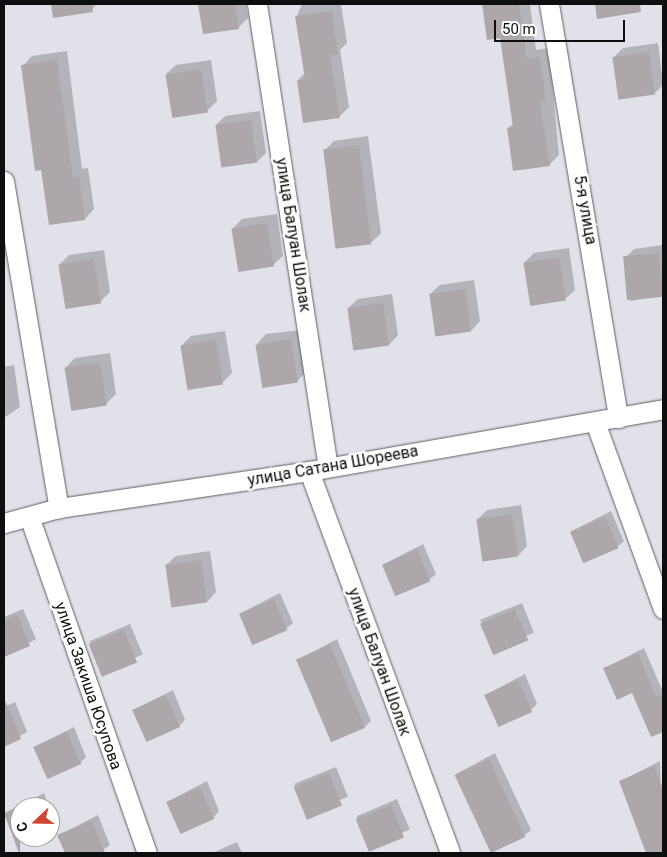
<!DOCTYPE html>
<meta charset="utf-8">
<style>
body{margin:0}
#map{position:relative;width:667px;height:857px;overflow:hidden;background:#e0e1e9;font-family:Roboto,sans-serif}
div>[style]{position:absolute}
.shadow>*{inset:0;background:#0003;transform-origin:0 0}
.building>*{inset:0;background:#ada7ac;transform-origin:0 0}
.roads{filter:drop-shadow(0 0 1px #5d5f65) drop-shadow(0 0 1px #5d5f65)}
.minor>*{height:19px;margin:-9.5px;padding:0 9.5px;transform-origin:9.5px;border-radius:9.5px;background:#fff}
span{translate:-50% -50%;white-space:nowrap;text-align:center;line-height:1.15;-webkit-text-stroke:5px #fff;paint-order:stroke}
.street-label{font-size:16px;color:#0d0e10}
.frame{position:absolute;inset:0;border:5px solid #0d0e10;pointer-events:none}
.north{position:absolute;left:10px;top:797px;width:50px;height:50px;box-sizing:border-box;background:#fff;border:1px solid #9e9f9f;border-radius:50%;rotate:249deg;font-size:14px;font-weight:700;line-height:20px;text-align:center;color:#0d0e10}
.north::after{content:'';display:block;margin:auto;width:18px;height:22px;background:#d24535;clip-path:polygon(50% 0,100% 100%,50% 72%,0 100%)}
.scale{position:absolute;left:494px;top:20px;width:131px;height:22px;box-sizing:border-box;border:2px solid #0d0e10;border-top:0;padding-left:6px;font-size:15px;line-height:18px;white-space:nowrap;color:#0d0e10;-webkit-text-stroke:4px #fff;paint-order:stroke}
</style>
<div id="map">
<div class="shadow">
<i style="clip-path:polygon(52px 4px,97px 4px,89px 12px,54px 16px)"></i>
<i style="clip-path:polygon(199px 4px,246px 4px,248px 18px,238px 28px,204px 33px)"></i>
<i style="clip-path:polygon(302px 4px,341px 4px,347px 43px,340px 50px,349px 107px,339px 117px,298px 80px,305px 73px,297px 16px)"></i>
<i style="clip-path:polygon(484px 4px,530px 4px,536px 50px,549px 48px,559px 155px,549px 165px,508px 128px,514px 123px,501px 37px,488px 38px)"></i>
<i style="clip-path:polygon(658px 43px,663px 85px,654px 94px,614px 57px,623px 48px)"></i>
<i style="clip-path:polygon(67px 51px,82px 169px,88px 168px,94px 209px,85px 219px,42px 169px,23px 66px,32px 56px)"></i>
<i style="clip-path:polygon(211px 60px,217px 101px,207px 111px,166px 74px,176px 65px)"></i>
<i style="clip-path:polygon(260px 111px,266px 153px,257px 162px,216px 125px,225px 116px)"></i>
<i style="clip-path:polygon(368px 136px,381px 233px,371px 243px,324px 151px,334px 141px)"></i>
<i style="clip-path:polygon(277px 214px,283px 256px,273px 265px,232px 229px,242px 219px)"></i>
<i style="clip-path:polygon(663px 245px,663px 296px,630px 301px,624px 259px,634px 249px)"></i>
<i style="clip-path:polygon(569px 248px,575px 290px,565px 299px,524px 263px,534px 253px)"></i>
<i style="clip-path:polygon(104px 250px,110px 292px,100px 302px,59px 265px,69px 255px)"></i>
<i style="clip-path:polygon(474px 280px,480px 321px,471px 331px,430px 294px,440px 285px)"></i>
<i style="clip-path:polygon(392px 294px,398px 335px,389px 345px,348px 308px,358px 299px)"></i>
<i style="clip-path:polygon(301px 330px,307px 371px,297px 381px,257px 344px,266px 334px)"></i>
<i style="clip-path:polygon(225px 331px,232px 373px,222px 383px,181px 346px,191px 336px)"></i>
<i style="clip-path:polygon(110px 353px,116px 394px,106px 404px,66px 367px,75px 358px)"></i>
<i style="clip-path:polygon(14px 365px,20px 407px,4px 418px,4px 367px)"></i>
<i style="clip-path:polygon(521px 505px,527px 546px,518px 556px,477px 520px,487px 510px)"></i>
<i style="clip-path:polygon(611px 511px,624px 541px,617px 547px,572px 531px)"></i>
<i style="clip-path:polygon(423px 544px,436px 574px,429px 580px,384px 564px)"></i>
<i style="clip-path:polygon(210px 551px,216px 592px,207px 602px,166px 565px,176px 556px)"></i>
<i style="clip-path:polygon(280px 593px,293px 623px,286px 629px,241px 613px)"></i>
<i style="left:522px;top:603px;width:32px;height:45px;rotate:68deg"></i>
<i style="clip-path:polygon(23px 609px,36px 639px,4px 656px,4px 617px)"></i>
<i style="left:130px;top:624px;width:33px;height:44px;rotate:67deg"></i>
<i style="clip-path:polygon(337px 639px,371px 721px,365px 727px,297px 660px)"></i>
<i style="clip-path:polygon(644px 648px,663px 692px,663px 731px,651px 736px,633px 692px,605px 668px)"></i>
<i style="clip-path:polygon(525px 674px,537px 704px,531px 710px,485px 695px)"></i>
<i style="clip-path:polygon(173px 690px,185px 720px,179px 726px,133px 710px)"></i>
<i style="clip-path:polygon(15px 702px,27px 732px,4px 745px,4px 707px)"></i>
<i style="clip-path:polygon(74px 727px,86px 757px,80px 763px,34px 747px)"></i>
<i style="clip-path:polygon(495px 753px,531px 830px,524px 836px,456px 774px)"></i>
<i style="clip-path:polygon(660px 761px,663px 853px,648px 853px,621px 781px)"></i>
<i style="left:336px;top:767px;width:32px;height:45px;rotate:68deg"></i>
<i style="clip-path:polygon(207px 781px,219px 811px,213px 818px,167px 802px)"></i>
<i style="clip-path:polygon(44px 793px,49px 807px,20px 807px,20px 837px,32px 837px,17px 843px,4px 814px)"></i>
<i style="left:397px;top:799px;width:33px;height:44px;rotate:67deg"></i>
<i style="clip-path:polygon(50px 808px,56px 823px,50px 829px)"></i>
<i style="clip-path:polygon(98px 815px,110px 845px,99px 853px,66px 853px,59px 835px)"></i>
<i style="clip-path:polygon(237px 842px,242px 853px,212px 853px)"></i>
</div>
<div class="building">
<i style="clip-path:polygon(51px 4px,92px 4px,93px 12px,53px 18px)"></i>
<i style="clip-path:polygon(198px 4px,235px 4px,239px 29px,203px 34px)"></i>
<i style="clip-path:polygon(482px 4px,519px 4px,527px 59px,540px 57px,546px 101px,540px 102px,550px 166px,513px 171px,507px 128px,513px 127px,500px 38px,487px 40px)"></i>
<i style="clip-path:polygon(595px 4px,640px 4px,641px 12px,597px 19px)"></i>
<i style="clip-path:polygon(332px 11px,338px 54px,330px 55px,340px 118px,303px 123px,297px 80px,305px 79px,295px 16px)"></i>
<i style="left:649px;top:52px;width:43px;height:37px;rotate:82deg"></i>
<i style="clip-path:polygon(57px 60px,73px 178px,79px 177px,85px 220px,49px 225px,41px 170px,35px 171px,21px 65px)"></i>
<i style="left:201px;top:69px;width:44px;height:36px;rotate:81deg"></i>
<i style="left:251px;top:120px;width:43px;height:36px;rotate:82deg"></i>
<i style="left:359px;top:145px;width:100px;height:36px;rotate:83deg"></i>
<i style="left:267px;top:223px;width:44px;height:36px;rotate:81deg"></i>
<i style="left:659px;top:253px;width:44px;height:36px;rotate:85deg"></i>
<i style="left:559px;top:257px;width:44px;height:36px;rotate:81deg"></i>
<i style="left:94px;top:259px;width:45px;height:36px;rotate:81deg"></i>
<i style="left:465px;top:289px;width:43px;height:36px;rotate:82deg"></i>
<i style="left:383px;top:303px;width:43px;height:36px;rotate:82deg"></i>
<i style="left:291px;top:339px;width:44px;height:36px;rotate:81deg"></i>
<i style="left:216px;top:340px;width:45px;height:36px;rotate:81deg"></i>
<i style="left:100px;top:362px;width:44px;height:36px;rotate:81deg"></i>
<i style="left:512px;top:514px;width:43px;height:36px;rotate:82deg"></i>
<i style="left:605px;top:517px;width:34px;height:38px;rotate:67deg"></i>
<i style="left:417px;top:550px;width:34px;height:38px;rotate:67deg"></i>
<i style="left:201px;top:560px;width:43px;height:36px;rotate:82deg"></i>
<i style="left:274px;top:599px;width:34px;height:38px;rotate:67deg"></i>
<i style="left:515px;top:609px;width:34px;height:38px;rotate:67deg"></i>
<i style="clip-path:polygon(17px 614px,30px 646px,4px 657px,4px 620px)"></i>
<i style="left:124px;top:630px;width:35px;height:38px;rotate:68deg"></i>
<i style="left:330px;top:645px;width:90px;height:37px;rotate:67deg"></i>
<i style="clip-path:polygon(638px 653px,656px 697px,663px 695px,663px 732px,651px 737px,632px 693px,617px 700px,603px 668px)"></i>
<i style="left:518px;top:680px;width:35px;height:37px;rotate:66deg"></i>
<i style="left:166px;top:695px;width:35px;height:37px;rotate:66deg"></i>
<i style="clip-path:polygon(4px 698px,21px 739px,4px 747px)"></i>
<i style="left:67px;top:732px;width:35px;height:37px;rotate:66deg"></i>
<i style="left:489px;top:759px;width:86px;height:38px;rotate:65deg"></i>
<i style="clip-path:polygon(654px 766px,663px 789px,663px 853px,646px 853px,619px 781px)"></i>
<i style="left:329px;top:773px;width:35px;height:38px;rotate:68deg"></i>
<i style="left:200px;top:787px;width:35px;height:37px;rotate:66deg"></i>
<i style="left:391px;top:805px;width:35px;height:38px;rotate:68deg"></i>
<i style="clip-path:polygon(20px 806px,20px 853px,19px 853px,4px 813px)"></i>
<i style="clip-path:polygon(92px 821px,105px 853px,65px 853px,57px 835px)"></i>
</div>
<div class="roads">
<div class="minor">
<i style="left:257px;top:4px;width:468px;rotate:81.3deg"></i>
<i style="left:549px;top:4px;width:420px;rotate:80.5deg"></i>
<i style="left:4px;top:181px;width:332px;rotate:80.5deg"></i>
<i style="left:595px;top:422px;width:199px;rotate:70deg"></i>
<i style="left:309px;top:471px;width:407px;rotate:69.7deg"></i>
<i style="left:30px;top:519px;width:354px;rotate:70.7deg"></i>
<i style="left:4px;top:523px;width:57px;rotate:-15.3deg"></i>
<i style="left:59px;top:508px;width:253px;rotate:-8.4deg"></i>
<i style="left:309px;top:471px;width:359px;rotate:-9.9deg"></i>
</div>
</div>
<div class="street-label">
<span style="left:585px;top:210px;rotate:80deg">5-я улица</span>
<span style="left:293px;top:235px;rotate:81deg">улица Балуан Шолак</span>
<span style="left:333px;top:466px;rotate:-10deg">улица Сатана Шореева</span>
<span style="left:379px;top:662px;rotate:70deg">улица Балуан Шолак</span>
<span style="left:88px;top:686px;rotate:71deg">улица Закиша Юсупова</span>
</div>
<div class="frame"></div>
<div class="north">С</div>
<div class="scale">50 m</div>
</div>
